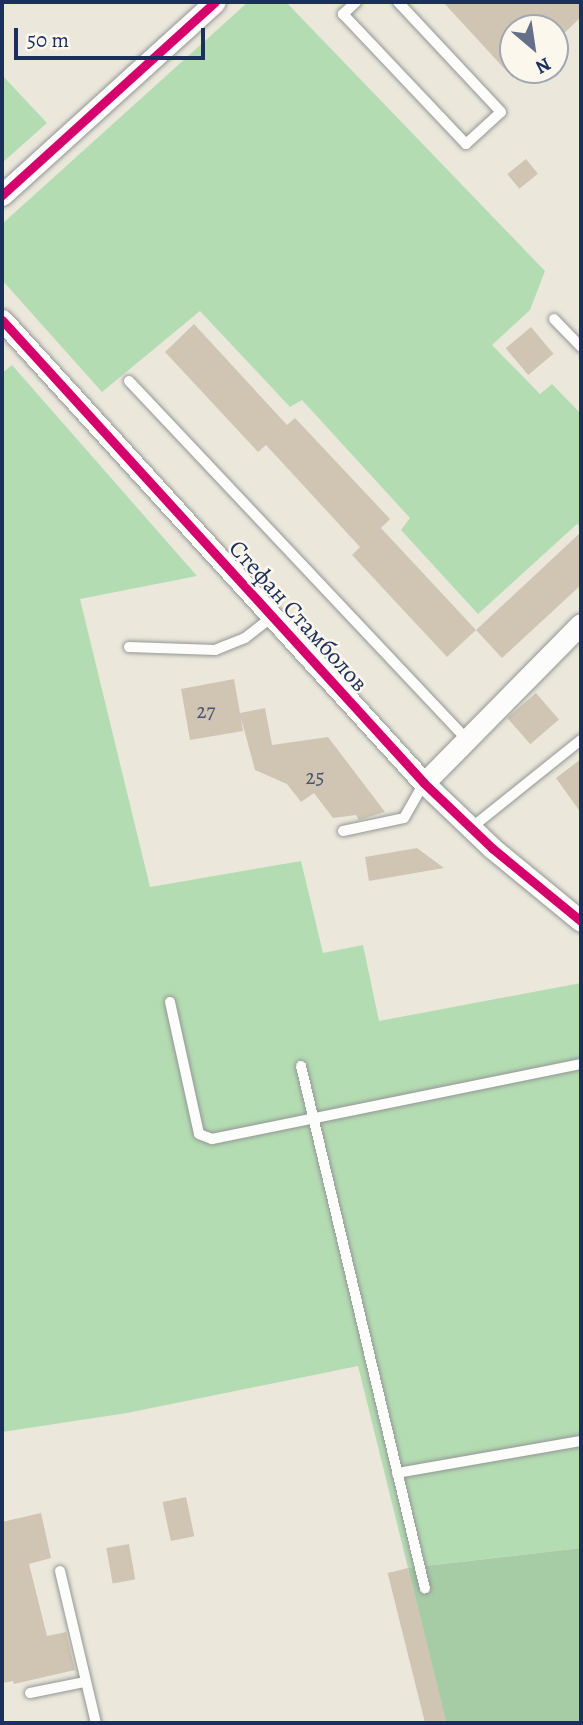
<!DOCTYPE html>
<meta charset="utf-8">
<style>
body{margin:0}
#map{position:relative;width:583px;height:1725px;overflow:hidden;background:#ebe8db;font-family:Alegreya,serif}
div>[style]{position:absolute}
.green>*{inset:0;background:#b4dcb2}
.forest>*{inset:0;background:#a6cca6}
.building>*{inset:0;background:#d0c5b2;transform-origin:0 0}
.roads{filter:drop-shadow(0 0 2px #949697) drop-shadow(0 0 2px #949697)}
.lane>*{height:10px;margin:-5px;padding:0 5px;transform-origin:5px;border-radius:5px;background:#fcfcfa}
.street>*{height:21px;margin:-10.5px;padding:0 10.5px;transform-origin:10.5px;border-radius:10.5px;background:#fcfcfa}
.cycleway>*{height:9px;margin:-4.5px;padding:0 4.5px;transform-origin:4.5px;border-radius:4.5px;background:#d6006c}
span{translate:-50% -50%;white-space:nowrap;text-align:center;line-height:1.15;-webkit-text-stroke:5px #fbf7ec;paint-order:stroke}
.number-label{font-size:21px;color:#485473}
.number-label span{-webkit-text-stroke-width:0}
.street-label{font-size:24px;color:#1b2f5e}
.frame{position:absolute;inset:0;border:4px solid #1b2f5e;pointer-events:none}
.north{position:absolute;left:499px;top:14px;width:70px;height:70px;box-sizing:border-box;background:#fbf7ec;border:2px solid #a1a7b3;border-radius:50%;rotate:151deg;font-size:19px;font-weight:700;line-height:28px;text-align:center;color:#1b2f5e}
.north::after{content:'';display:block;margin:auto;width:24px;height:32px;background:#64708a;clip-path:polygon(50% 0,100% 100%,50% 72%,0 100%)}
.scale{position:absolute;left:14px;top:28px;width:191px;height:32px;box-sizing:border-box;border:4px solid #1b2f5e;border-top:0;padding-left:9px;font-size:21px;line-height:24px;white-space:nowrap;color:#1b2f5e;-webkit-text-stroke:5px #fbf7ec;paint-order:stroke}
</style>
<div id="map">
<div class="green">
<i style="clip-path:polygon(248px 2px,286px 2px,545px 271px,530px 310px,492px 345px,540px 394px,552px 384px,581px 414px,581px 527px,577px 524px,478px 614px,401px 530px,410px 518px,302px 400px,290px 407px,200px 311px,102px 392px,2px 280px,2px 224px)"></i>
<i style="clip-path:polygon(2px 75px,47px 123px,2px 163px)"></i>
<i style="clip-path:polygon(12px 365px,197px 576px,80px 599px,150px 887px,301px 861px,323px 953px,363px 945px,379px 1021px,581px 983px,581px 1548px,408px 1568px,358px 1366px,127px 1413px,2px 1432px,2px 373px)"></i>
</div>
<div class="forest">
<i style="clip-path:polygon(581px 1548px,581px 1723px,446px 1723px,408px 1568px)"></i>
</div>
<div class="building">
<i style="clip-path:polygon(443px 2px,581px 2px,581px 17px,555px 42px,555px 28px,513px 28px,513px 78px)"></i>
<i style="left:526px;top:159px;width:19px;height:24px;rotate:51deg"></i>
<i style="clip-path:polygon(194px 324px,287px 425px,295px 418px,390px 519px,381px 528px,476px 630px,447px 657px,352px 555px,360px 547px,266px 445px,258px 452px,165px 352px)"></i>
<i style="left:531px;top:327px;width:35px;height:33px;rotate:50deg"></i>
<i style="clip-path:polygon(581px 532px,581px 585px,502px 658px,476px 630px)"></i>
<i style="clip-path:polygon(234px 679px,240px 713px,265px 708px,272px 745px,328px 737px,385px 812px,359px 820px,356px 815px,333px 818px,314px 793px,301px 802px,287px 784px,255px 770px,241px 718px,243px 731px,190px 740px,181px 689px)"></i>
<i style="left:536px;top:693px;width:35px;height:38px;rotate:49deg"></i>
<i style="clip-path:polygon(581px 759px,581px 813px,556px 778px)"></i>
<i style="clip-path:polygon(417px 848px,444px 868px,369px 881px,365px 857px)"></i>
<i style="left:186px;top:1497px;width:40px;height:24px;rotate:78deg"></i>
<i style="clip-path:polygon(41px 1513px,51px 1558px,29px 1564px,47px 1636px,66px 1632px,75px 1670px,14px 1684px,13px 1681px,2px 1683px,2px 1522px)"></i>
<i style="left:129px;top:1544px;width:36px;height:23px;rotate:80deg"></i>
<i style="left:408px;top:1568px;width:160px;height:21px;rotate:76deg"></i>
</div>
<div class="roads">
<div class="lane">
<i style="left:356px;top:2px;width:18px;rotate:137deg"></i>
<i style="left:343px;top:14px;width:179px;rotate:46.6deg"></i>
<i style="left:466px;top:144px;width:47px;rotate:-42.4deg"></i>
<i style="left:501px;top:112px;width:151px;rotate:-133.1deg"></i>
<i style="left:554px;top:319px;width:39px;rotate:46deg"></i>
<i style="left:129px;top:381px;width:493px;rotate:46.7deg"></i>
<i style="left:129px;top:647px;width:86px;rotate:2deg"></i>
<i style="left:215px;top:650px;width:32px;rotate:-22deg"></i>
<i style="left:245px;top:638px;width:34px;rotate:-38deg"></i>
<i style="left:471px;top:828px;width:141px;rotate:-38.7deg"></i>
<i style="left:343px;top:831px;width:62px;rotate:-12deg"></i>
<i style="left:404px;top:818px;width:40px;rotate:-60.3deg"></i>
<i style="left:170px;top:1002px;width:135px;rotate:77.6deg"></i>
<i style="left:199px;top:1134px;width:14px;rotate:21deg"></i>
<i style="left:212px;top:1139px;width:377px;rotate:-11.5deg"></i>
<i style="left:301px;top:1066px;width:537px;rotate:76.66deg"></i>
<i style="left:397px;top:1473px;width:187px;rotate:-9.9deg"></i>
<i style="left:60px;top:1571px;width:156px;rotate:76.7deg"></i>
<i style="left:30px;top:1693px;width:55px;rotate:-11.5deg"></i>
</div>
<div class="street">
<i style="left:2px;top:195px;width:287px;rotate:-42.2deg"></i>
<i style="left:2px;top:320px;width:626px;rotate:47.65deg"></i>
<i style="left:424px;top:783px;width:94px;rotate:43.7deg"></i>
<i style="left:492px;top:848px;width:115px;rotate:39.4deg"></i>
<i style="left:424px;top:783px;width:223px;rotate:-45.4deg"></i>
</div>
</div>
<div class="cycleway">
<i style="left:2px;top:195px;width:287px;rotate:-42.2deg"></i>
<i style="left:2px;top:320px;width:626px;rotate:47.65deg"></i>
<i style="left:424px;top:783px;width:94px;rotate:43.7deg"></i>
<i style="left:492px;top:848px;width:115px;rotate:39.4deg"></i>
</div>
<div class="number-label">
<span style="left:206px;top:711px">27</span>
<span style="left:315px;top:777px">25</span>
</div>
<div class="street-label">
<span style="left:298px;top:616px;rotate:48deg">Стефан Стамболов</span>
</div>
<div class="frame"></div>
<div class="north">N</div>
<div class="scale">50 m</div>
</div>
